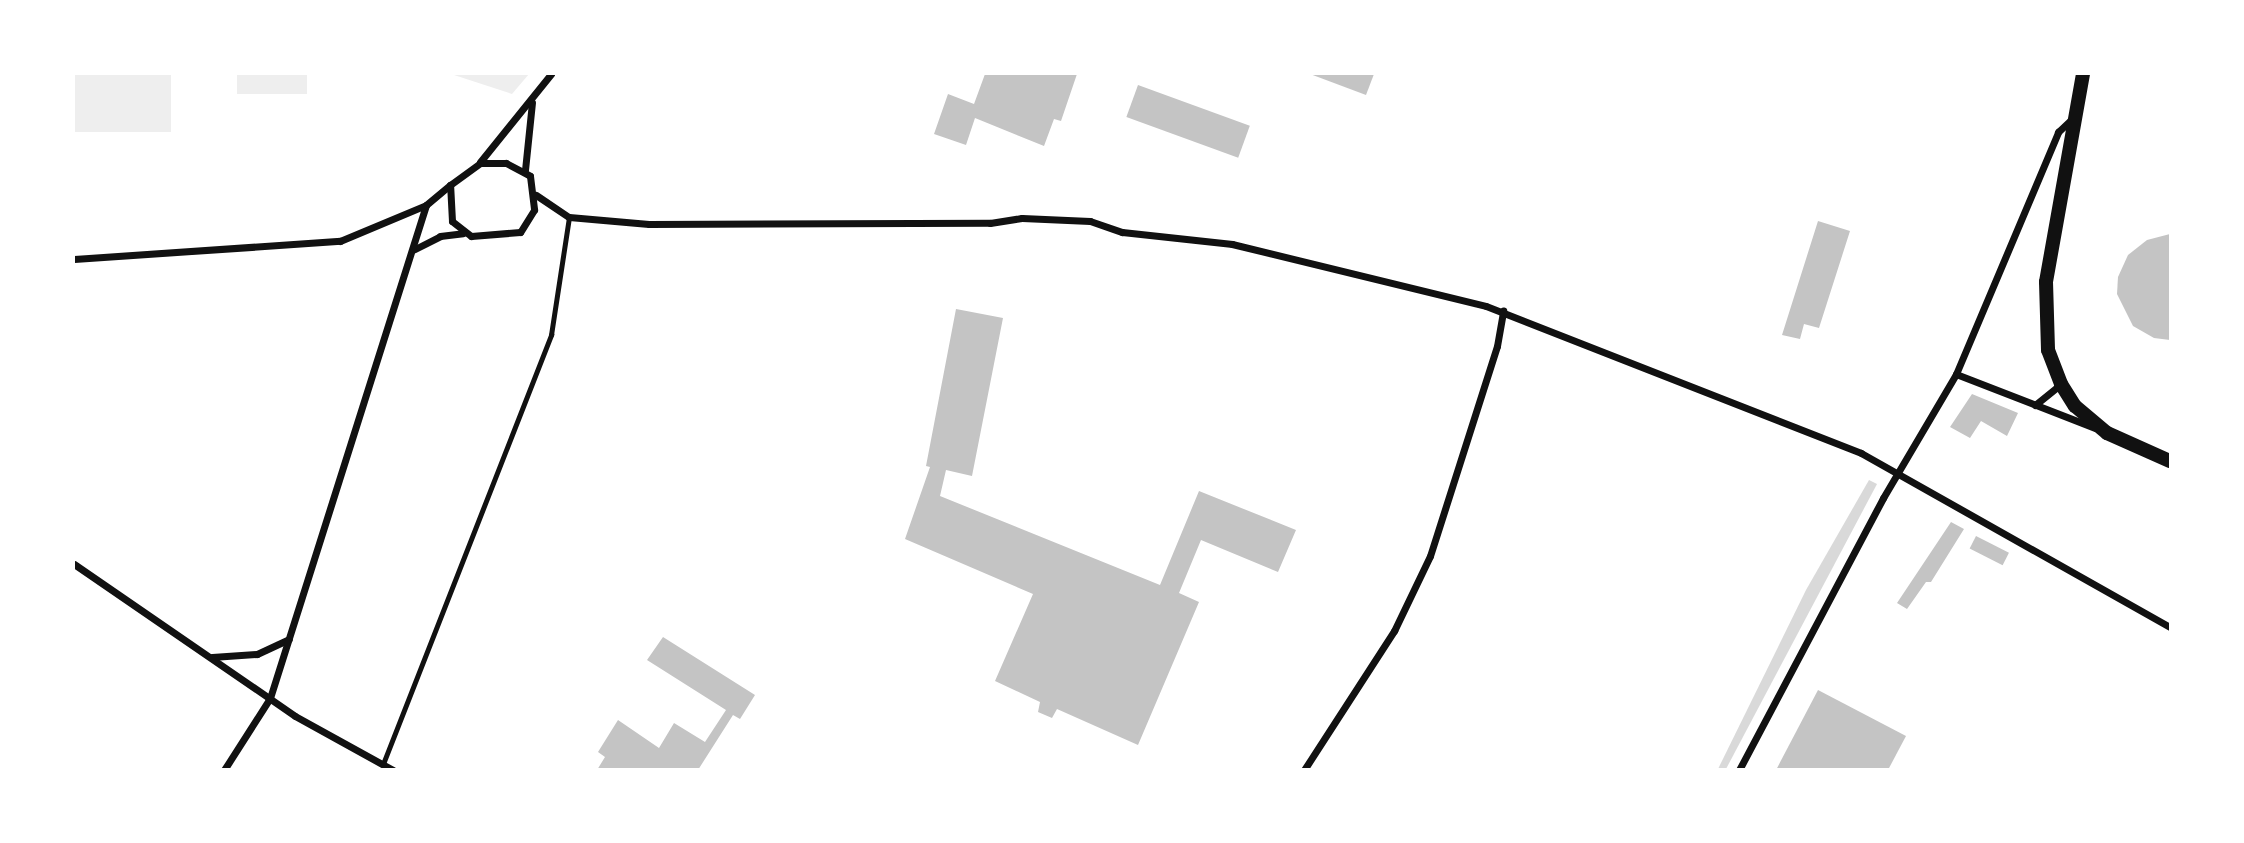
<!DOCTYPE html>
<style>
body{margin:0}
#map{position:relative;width:2244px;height:843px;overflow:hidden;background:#fff;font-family:Overpass,sans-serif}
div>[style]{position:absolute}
.green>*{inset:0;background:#eee;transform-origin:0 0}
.water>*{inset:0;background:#d9d9d9}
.building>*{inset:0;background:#c4c4c4;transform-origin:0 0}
.service>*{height:4.5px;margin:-2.25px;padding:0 2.25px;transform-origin:2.25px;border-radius:2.25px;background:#111}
.minor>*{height:7px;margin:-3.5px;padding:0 3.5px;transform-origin:3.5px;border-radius:3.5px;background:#111}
.primary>*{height:14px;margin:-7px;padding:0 7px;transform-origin:7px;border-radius:7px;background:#111}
span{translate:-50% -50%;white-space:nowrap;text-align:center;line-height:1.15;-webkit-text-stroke:5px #fff;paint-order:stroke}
.frame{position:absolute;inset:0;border:75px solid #fff;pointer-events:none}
</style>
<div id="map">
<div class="green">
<i style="left:74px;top:74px;width:97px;height:58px"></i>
<i style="left:237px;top:74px;width:70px;height:20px"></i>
<i style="clip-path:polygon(451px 74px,529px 74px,512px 94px)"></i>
</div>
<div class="water">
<i style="clip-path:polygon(1869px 480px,1877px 484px,1726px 769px,1718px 769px,1806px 590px)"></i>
</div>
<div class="building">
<i style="clip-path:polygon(985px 74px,1077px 74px,1061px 121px,1054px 119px,1044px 146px,975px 118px,966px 145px,934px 134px,948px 94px,974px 104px)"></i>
<i style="clip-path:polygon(1310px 74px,1374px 74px,1366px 95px)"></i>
<i style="left:1138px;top:85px;width:119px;height:34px;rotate:20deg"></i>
<i style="clip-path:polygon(1818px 221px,1850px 231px,1819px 328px,1804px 324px,1800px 339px,1782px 335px)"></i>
<i style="clip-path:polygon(2170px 234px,2170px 340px,2154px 338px,2133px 326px,2117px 294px,2118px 277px,2128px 255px,2147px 240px)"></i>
<i style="clip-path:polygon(956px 309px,1003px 318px,972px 476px,946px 470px,940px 496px,1160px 585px,1199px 491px,1296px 530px,1278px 572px,1201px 540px,1179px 593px,1199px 602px,1138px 745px,1057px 709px,1052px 718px,1038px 712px,1040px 702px,995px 681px,1033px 594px,905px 539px,930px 467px,926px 466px)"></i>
<i style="clip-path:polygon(1972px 394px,2018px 413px,2007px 436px,1981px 421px,1970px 438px,1950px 427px)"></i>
<i style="clip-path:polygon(1951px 522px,1964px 529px,1931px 582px,1926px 582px,1907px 609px,1897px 603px)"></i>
<i style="left:1976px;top:536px;width:37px;height:14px;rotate:27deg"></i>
<i style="clip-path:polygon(663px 637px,755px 695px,740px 719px,733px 715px,698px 770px,597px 770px,605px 757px,598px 752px,618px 720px,659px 748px,674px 723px,705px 742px,726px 710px,647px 660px)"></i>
<i style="clip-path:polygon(1818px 690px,1906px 736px,1888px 770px,1776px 770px)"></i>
</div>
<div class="service">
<i style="left:383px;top:764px;width:461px;rotate:-68.6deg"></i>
<i style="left:551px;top:335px;width:119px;rotate:-81.3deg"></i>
</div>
<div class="minor">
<i style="left:480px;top:162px;width:113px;rotate:-51.1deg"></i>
<i style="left:480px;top:163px;width:26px"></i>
<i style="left:506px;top:163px;width:27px;rotate:28deg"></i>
<i style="left:530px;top:176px;width:34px;rotate:83deg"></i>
<i style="left:534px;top:210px;width:26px;rotate:122deg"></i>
<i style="left:520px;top:232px;width:49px;rotate:175.3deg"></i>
<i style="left:471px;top:236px;width:24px;rotate:-142deg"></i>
<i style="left:452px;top:221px;width:36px;rotate:-93deg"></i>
<i style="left:450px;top:185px;width:37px;rotate:-36deg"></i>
<i style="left:525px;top:170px;width:68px;rotate:-84.1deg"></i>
<i style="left:536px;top:195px;width:40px;rotate:34deg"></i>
<i style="left:569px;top:217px;width:80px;rotate:5deg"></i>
<i style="left:649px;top:224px;width:341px;rotate:-0.2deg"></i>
<i style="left:990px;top:223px;width:32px;rotate:-9deg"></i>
<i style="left:1022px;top:218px;width:68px;rotate:2.5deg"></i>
<i style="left:1090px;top:221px;width:34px;rotate:19deg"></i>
<i style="left:1122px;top:232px;width:111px;rotate:6.2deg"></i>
<i style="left:1232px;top:244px;width:261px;rotate:13.7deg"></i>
<i style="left:1486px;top:306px;width:403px;rotate:21.4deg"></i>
<i style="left:1861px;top:453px;width:355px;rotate:29.4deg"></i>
<i style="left:415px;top:249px;width:28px;rotate:-27deg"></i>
<i style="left:440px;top:236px;width:23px;rotate:-7deg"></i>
<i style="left:74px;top:259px;width:267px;rotate:-3.9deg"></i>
<i style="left:340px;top:241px;width:93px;rotate:-22.7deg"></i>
<i style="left:426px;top:205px;width:31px;rotate:-40deg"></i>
<i style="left:1956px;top:374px;width:149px;rotate:21.2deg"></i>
<i style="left:2035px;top:405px;width:33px;rotate:-39deg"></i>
<i style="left:74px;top:564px;width:268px;rotate:34.5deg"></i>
<i style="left:295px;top:716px;width:112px;rotate:28.9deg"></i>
<i style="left:212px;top:657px;width:45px;rotate:-3.8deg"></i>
<i style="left:257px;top:654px;width:35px;rotate:-25deg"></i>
<i style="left:224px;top:770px;width:85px;rotate:-57.4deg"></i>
<i style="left:270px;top:698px;width:517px;rotate:-72.44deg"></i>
<i style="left:1304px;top:770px;width:166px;rotate:-57.1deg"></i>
<i style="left:1394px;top:631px;width:83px;rotate:-64.4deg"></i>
<i style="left:1430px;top:556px;width:220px;rotate:-72.3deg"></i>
<i style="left:1497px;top:346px;width:36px;rotate:-80deg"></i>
<i style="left:1739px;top:770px;width:308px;rotate:-62.1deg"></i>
<i style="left:1883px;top:498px;width:144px;rotate:-59.5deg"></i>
<i style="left:1956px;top:374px;width:263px;rotate:-67.1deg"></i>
<i style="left:2058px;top:132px;width:21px;rotate:-43deg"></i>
</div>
<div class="primary">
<i style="left:2083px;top:74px;width:211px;rotate:100.1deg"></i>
<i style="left:2046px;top:282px;width:68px;rotate:88.3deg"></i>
<i style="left:2048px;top:350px;width:36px;rotate:69deg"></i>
<i style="left:2061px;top:384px;width:26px;rotate:58deg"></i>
<i style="left:2075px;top:406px;width:42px;rotate:40.2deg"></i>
<i style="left:2107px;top:433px;width:69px;rotate:24deg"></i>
</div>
<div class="frame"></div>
</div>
